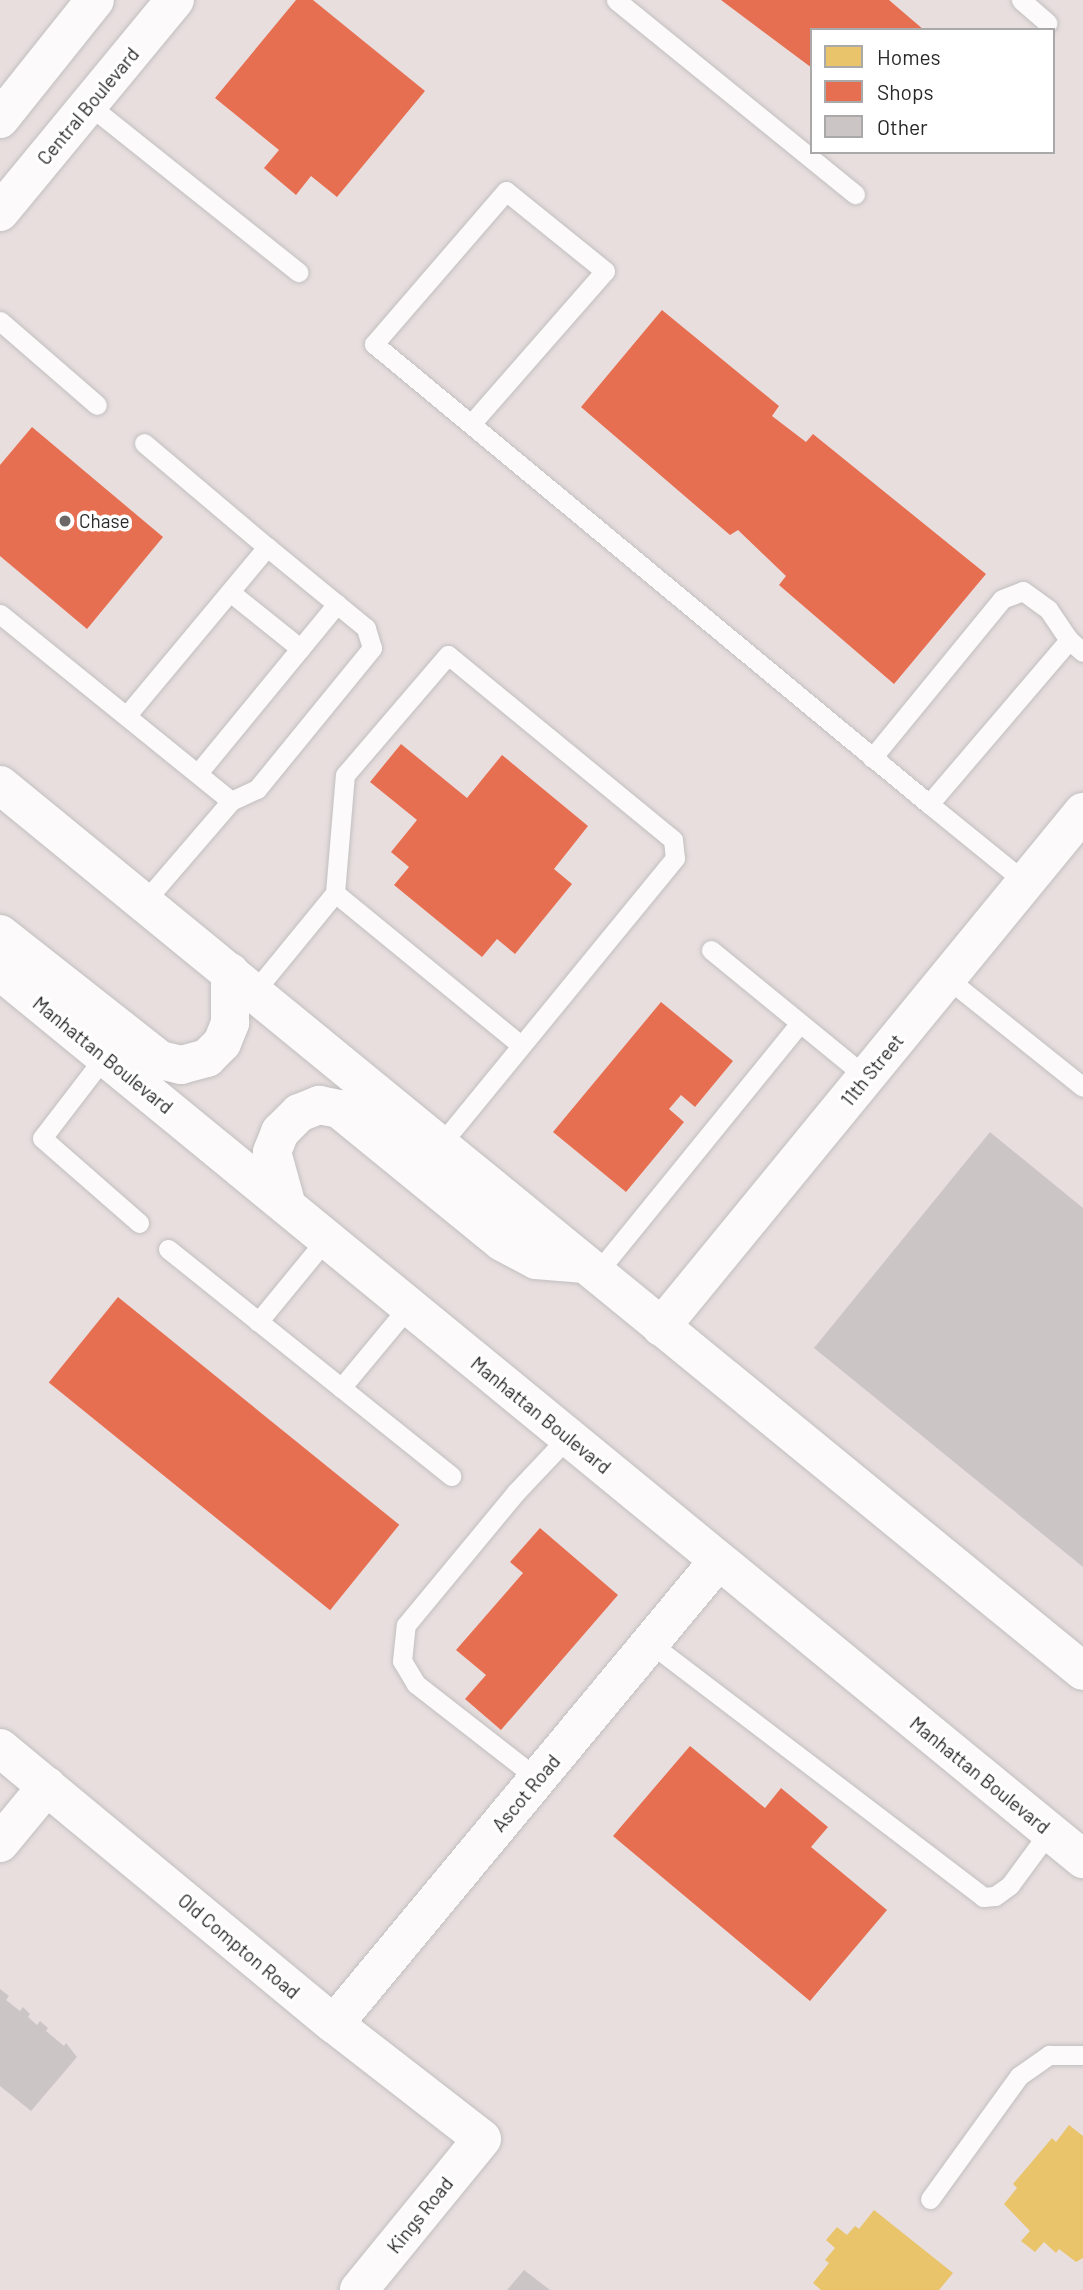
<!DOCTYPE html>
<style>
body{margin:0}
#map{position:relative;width:1083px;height:2290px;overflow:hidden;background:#e8dede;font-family:Barlow,sans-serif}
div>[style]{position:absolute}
.homes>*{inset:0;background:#e9c46a}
.shops>*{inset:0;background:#e76f51;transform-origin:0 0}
.building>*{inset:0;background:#ccc5c5}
.roads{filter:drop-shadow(0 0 2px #c1bfc0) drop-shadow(0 0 2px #c1bfc0)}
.lane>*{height:19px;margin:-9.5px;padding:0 9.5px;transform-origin:9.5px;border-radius:9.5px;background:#fcfafa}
.street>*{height:38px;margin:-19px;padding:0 19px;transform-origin:19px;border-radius:19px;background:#fcfafa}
.secondary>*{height:38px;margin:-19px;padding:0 19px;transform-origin:19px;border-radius:19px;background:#fcfafa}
.dots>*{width:19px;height:19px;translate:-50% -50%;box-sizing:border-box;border:4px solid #fff;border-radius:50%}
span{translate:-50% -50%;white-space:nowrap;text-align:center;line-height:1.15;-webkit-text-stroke:7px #fff;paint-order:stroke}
.street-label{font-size:19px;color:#292929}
.poi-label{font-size:19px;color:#292929}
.left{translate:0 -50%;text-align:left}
.legend{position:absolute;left:810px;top:28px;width:245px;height:126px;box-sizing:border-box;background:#fff;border:2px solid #a9a9a9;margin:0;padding:9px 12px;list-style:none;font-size:21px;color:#292929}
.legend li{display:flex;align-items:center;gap:14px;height:35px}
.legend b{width:35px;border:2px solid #a9a9a9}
</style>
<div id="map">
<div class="homes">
<i style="clip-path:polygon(1069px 2125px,1083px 2136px,1083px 2258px,1076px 2262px,1059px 2249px,1056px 2253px,1044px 2242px,1035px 2252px,1021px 2241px,1030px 2231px,1004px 2204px,1017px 2188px,1013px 2184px,1052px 2138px,1056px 2142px)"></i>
<i style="clip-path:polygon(874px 2210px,953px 2273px,939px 2290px,821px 2290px,813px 2283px,829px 2263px,825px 2260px,835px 2248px,826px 2240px,837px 2227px,847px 2235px,855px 2226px,859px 2229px)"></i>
</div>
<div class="shops">
<i style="clip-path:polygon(296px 0,313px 0,425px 91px,337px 197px,311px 176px,296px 195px,264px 168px,279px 150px,215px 98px)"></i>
<i style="clip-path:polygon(721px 0,889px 0,924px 30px,812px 30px,812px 68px)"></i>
<i style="clip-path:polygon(662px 310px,779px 406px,772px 416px,806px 442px,813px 434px,986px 574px,894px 684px,779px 585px,786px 576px,738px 530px,730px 535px,581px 407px)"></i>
<i style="clip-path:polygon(32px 427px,163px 537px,87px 629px,0 556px,0 465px)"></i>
<i style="clip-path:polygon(401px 744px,467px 798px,502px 755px,588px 826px,554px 869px,572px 884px,515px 954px,497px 939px,482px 957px,394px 885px,409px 867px,391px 852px,417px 820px,370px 782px)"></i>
<i style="clip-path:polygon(661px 1002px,733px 1061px,695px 1107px,681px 1095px,669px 1109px,684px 1122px,626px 1192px,553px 1132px)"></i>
<i style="left:118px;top:1297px;width:362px;height:110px;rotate:39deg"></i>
<i style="clip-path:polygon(540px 1528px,618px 1595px,501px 1730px,465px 1699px,486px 1675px,456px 1650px,523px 1573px,510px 1562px)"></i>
<i style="clip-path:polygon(690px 1746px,765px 1808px,781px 1788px,828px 1827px,811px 1847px,887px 1910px,810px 2001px,613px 1836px)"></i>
</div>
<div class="building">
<i style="clip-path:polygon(990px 1132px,1083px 1208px,1083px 1567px,814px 1348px)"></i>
<i style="clip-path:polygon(0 1989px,9px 1996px,6px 2000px,20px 2011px,23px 2007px,30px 2014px,28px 2017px,37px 2025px,40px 2021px,48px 2028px,46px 2031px,64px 2046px,66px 2043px,77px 2057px,31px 2111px,0 2086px)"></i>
<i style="clip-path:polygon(524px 2270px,550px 2290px,507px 2290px)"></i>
</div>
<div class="roads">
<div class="lane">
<i style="left:616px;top:0;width:308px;rotate:39.1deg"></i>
<i style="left:1021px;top:0;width:35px;rotate:41deg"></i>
<i style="left:89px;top:105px;width:268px;rotate:38.6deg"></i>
<i style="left:0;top:321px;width:128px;rotate:40.9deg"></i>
<i style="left:471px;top:424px;width:203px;rotate:-48.8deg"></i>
<i style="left:605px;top:271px;width:127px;rotate:-141.1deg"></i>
<i style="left:506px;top:191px;width:202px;rotate:130.8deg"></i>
<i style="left:374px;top:344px;width:721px;rotate:39.65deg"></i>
<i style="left:929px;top:804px;width:216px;rotate:-49.5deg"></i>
<i style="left:1069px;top:640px;width:18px;rotate:41deg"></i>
<i style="left:230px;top:592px;width:90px;rotate:38.7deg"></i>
<i style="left:0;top:614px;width:297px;rotate:39deg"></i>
<i style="left:231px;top:801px;width:133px;rotate:130.7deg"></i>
<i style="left:127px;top:715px;width:219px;rotate:-50.2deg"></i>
<i style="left:267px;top:547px;width:161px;rotate:-139.8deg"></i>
<i style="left:872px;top:758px;width:205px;rotate:-50.7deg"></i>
<i style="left:1002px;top:599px;width:22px;rotate:-21deg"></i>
<i style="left:1023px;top:591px;width:31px;rotate:36deg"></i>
<i style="left:1048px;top:609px;width:37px;rotate:56deg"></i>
<i style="left:198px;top:773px;width:219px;rotate:-50.6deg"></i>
<i style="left:231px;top:801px;width:29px;rotate:-25deg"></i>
<i style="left:257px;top:789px;width:182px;rotate:-50.8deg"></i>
<i style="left:372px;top:648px;width:21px;rotate:-107deg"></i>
<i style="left:366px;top:628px;width:128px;rotate:-140.7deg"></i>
<i style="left:929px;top:804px;width:124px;rotate:39.1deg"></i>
<i style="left:335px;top:893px;width:240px;rotate:39.3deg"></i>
<i style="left:711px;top:950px;width:200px;rotate:39.3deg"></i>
<i style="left:947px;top:978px;width:174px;rotate:38.7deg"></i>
<i style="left:254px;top:992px;width:128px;rotate:-50.7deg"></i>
<i style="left:335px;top:893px;width:118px;rotate:-85.2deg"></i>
<i style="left:345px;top:775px;width:158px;rotate:-49.4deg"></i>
<i style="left:448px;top:655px;width:291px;rotate:39.4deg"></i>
<i style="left:673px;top:840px;width:18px;rotate:84deg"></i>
<i style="left:675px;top:858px;width:371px;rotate:129.3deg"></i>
<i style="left:105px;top:1056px;width:103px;rotate:127.5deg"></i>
<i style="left:42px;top:1138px;width:129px;rotate:41.2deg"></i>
<i style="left:168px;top:1249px;width:363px;rotate:38.7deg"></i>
<i style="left:596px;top:1274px;width:323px;rotate:-50.9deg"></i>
<i style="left:258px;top:1322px;width:109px;rotate:-50.6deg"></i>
<i style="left:341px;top:1388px;width:107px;rotate:-50.3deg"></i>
<i style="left:650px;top:1643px;width:419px;rotate:37.3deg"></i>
<i style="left:983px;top:1897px;width:12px;rotate:-5deg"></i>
<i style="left:995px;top:1896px;width:19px;rotate:-36deg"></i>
<i style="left:1010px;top:1885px;width:66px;rotate:-53.7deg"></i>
<i style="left:538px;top:1779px;width:155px;rotate:-142.1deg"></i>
<i style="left:416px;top:1684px;width:27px;rotate:-121deg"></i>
<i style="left:402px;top:1661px;width:36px;rotate:-84deg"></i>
<i style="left:406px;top:1625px;width:173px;rotate:-50.4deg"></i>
<i style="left:516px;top:1492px;width:76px;rotate:-46.6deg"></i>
<i style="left:930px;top:2199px;width:152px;rotate:-54.1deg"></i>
<i style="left:1019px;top:2076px;width:37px;rotate:-35deg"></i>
<i style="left:1049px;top:2055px;width:34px"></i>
</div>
<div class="street">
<i style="left:0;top:119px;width:152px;rotate:-51.4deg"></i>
<i style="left:0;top:212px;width:275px;rotate:-50.5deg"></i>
<i style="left:661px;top:1327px;width:666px;rotate:-50.67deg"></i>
<i style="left:0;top:1748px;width:433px;rotate:39.6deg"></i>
<i style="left:334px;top:2024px;width:187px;rotate:37.8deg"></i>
<i style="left:482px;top:2139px;width:195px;rotate:129.2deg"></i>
<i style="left:0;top:1843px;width:74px;rotate:-50.5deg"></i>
<i style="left:334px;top:2024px;width:602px;rotate:-50.33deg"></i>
</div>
<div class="secondary">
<i style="left:0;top:785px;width:1399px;rotate:39.29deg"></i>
<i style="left:0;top:934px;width:204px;rotate:38.2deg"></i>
<i style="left:160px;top:1060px;width:22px;rotate:13deg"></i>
<i style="left:181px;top:1065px;width:27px;rotate:-15deg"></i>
<i style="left:207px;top:1058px;width:21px;rotate:-45deg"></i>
<i style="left:222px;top:1043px;width:22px;rotate:-68deg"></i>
<i style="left:230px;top:1023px;width:51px;rotate:-90deg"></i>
<i style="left:0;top:971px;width:1401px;rotate:39.35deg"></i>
<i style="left:287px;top:1206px;width:56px;rotate:-105.5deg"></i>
<i style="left:272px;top:1152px;width:22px;rotate:-68deg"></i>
<i style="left:280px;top:1132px;width:27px;rotate:-45deg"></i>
<i style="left:299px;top:1113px;width:22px;rotate:-22deg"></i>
<i style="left:319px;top:1105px;width:20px;rotate:11deg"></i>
<i style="left:339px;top:1109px;width:210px;rotate:39.2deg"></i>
<i style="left:502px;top:1242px;width:38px;rotate:28deg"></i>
<i style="left:536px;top:1260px;width:49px;rotate:4.7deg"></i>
</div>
</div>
<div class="dots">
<i style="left:65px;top:521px;background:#6c6868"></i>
</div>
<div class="street-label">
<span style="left:88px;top:106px;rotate:-50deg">Central Boulevard</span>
<span style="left:103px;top:1055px;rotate:39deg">Manhattan Boulevard</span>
<span style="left:872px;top:1070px;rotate:-51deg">11th Street</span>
<span style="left:541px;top:1415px;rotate:39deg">Manhattan Boulevard</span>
<span style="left:980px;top:1775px;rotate:39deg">Manhattan Boulevard</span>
<span style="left:526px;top:1793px;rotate:-50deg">Ascot Road</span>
<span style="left:239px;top:1946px;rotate:40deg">Old Compton Road</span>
<span style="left:420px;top:2215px;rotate:-51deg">Kings Road</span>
</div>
<div class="poi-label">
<span class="left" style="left:79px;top:521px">Chase</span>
</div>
<ul class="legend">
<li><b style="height:19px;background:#e9c46a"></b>Homes</li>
<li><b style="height:19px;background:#e76f51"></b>Shops</li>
<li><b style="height:19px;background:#ccc5c5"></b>Other</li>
</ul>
</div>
